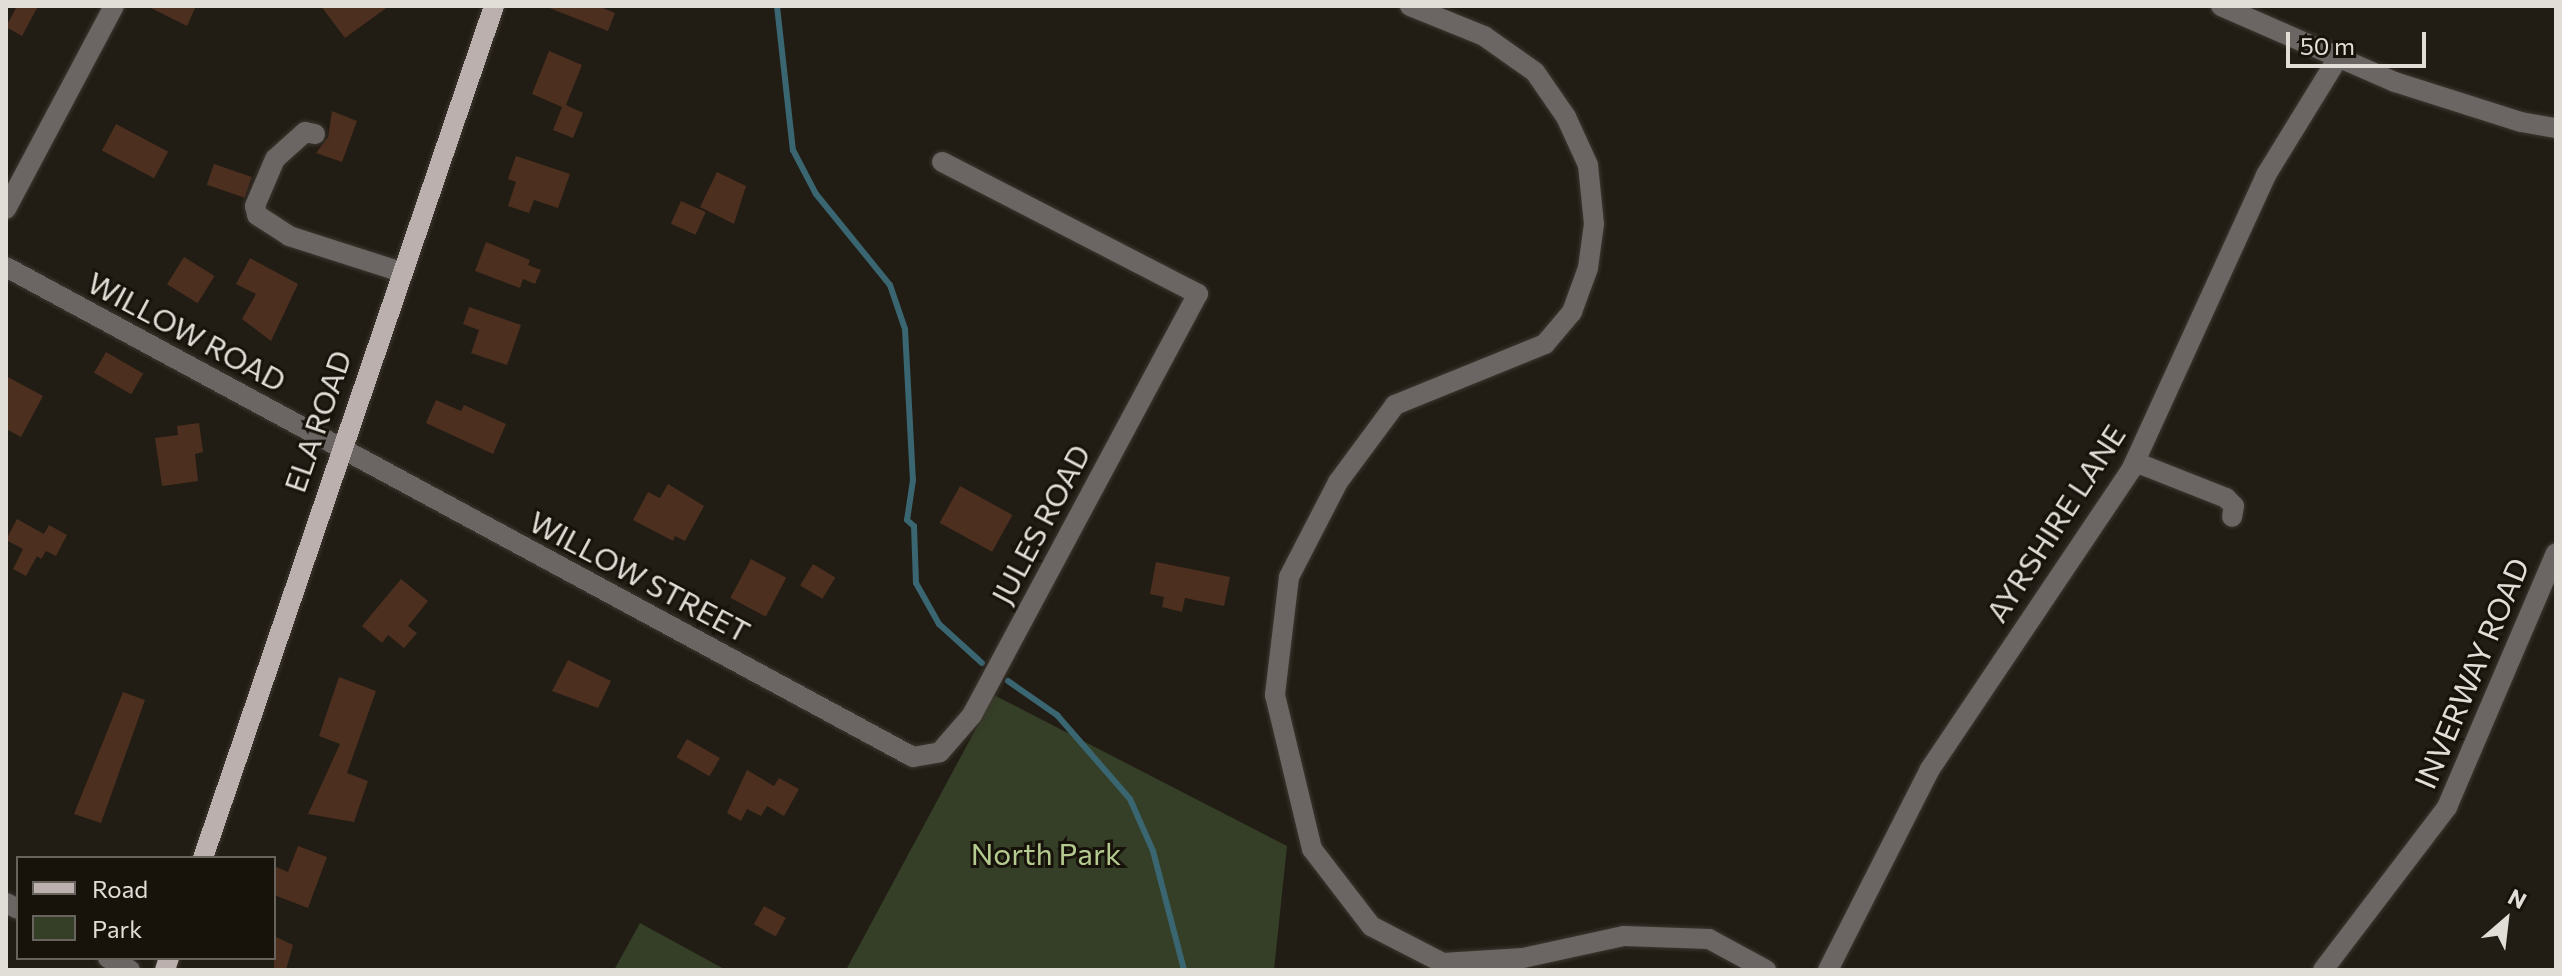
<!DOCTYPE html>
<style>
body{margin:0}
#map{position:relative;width:2562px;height:976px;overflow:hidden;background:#211c14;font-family:Commissioner,sans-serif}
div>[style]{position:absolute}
.green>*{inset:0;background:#353e26}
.stream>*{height:6px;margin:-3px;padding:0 3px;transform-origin:3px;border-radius:3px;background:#3a6671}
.building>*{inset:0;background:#4d2f1f;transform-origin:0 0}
.roads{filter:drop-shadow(0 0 2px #3c372f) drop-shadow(0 0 2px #3c372f)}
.minor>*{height:20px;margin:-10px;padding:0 10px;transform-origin:10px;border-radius:10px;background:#6b6664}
.major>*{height:20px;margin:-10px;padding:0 10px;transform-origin:10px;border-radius:10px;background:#bbb0ad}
span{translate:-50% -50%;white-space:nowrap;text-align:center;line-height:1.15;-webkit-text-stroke:6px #17130b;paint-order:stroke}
.street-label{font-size:30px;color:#e1ded8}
.park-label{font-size:30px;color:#b4ca8f}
.frame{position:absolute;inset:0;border:8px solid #e1ded8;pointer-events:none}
.legend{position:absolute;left:16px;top:856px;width:260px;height:104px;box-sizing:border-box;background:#17130b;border:2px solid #68645d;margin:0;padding:10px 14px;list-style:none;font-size:24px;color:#e1ded8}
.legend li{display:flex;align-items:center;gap:16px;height:40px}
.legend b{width:40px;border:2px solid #68645d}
.north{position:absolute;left:2466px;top:880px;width:80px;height:80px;-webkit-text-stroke:6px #17130b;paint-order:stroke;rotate:28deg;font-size:22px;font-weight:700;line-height:32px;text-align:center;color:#e1ded8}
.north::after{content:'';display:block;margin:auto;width:28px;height:36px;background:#e1ded8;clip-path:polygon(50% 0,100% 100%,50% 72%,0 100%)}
.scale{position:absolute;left:2286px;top:32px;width:140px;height:36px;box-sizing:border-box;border:4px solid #e1ded8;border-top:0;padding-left:10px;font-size:24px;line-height:28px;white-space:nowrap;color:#e1ded8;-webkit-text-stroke:6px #17130b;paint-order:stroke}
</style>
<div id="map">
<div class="green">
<i style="clip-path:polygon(994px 695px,1287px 846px,1274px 970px,846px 970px)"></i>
<i style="clip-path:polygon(640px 923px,726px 970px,614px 970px)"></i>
</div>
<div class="stream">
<i style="left:777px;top:6px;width:145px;rotate:83.7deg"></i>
<i style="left:793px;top:150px;width:50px;rotate:62.4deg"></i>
<i style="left:816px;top:194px;width:117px;rotate:50.9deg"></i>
<i style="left:890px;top:285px;width:46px;rotate:71.2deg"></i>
<i style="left:905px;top:329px;width:151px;rotate:87deg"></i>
<i style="left:913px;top:480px;width:40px;rotate:98.5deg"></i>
<i style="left:907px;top:520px;width:9px;rotate:41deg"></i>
<i style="left:914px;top:526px;width:57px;rotate:88deg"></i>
<i style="left:916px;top:583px;width:47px;rotate:60.7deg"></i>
<i style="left:939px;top:624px;width:58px;rotate:42.2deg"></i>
<i style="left:1008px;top:681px;width:60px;rotate:34.8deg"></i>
<i style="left:1057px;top:715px;width:111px;rotate:49deg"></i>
<i style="left:1130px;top:799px;width:57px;rotate:66.1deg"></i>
<i style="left:1153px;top:851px;width:123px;rotate:75.4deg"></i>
</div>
<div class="building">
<i style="clip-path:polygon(17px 6px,38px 6px,22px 36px,6px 27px)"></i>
<i style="clip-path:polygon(147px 6px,196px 6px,187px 26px)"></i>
<i style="clip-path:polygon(321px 6px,389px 6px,345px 38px)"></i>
<i style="clip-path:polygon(598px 6px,615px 13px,608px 31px,547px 7px)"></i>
<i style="clip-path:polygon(549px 51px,582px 65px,566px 105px,583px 113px,573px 138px,553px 130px,562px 107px,532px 94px)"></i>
<i style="clip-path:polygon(332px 111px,357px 121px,342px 162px,316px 153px,328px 137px)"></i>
<i style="left:116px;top:124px;width:59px;height:30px;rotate:28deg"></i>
<i style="clip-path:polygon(516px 156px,570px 174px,558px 208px,534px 200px,529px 213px,508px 206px,516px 182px,508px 179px)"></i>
<i style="left:214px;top:164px;width:40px;height:22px;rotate:19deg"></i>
<i style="clip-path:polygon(717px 172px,746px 186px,734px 224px,700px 207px)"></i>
<i style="left:681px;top:201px;width:27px;height:25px;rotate:24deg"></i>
<i style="clip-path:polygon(486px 242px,530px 260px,528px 265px,541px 270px,535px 284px,523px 279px,520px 288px,475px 271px)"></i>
<i style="left:184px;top:257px;width:36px;height:32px;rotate:32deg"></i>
<i style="clip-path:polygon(250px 258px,298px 284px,271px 341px,242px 319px,256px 294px,236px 284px)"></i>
<i style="clip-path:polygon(469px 307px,521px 325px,507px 365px,471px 353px,479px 330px,463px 324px)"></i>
<i style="left:106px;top:352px;width:43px;height:24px;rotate:30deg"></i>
<i style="clip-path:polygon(6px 376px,43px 396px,21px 437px,6px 429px)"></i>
<i style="clip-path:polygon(436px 400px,461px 411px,464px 405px,506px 424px,493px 454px,426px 423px)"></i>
<i style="clip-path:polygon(199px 423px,203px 452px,195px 454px,198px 481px,162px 486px,155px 438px,178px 435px,177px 426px)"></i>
<i style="clip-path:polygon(668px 484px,704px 506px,685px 541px,675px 536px,673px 541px,633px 520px,648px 492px,660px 498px)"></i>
<i style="left:960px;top:486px;width:60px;height:42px;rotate:29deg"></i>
<i style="clip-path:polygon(17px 519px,44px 534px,49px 525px,67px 535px,56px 556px,46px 551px,41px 559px,37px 556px,26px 576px,13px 569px,23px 549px,6px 540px)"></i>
<i style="left:751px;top:559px;width:40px;height:44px;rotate:28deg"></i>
<i style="clip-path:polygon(1156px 562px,1230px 577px,1224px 606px,1185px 598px,1182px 612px,1162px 607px,1164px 597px,1150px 594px)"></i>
<i style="left:813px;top:564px;width:26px;height:25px;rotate:31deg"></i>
<i style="clip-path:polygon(401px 579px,428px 601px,408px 626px,417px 633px,404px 648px,388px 635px,382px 643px,362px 626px)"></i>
<i style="clip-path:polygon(568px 660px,611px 681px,598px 708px,552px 691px)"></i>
<i style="clip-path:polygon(339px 677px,376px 691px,347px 773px,368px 781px,354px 822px,308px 814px,340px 744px,319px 736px)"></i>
<i style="clip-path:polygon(123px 692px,145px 700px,101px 823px,74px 814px)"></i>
<i style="left:687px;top:739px;width:38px;height:21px;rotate:30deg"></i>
<i style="clip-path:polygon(747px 770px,774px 786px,779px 778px,799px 789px,784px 816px,767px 806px,761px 816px,747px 809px,741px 821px,727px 813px)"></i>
<i style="clip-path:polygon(298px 846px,327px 857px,308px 908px,274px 895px,274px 866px,288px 872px)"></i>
<i style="left:764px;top:906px;width:25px;height:21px;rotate:29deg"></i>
<i style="clip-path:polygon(274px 936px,293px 945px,286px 970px,274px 970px)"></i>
</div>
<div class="roads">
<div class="minor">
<i style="left:1410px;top:6px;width:80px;rotate:22.1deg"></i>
<i style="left:1484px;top:36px;width:62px;rotate:35.2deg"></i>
<i style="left:1535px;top:72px;width:55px;rotate:55.4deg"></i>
<i style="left:1566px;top:117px;width:53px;rotate:65.4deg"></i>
<i style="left:1588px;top:165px;width:59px;rotate:84.2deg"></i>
<i style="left:1594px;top:224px;width:44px;rotate:97.8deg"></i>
<i style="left:1588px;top:268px;width:47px;rotate:110deg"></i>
<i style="left:1572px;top:312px;width:42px;rotate:130.2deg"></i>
<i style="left:1545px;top:344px;width:162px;rotate:157.9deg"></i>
<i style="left:1395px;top:405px;width:96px;rotate:126.5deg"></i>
<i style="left:1338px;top:482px;width:107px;rotate:117.3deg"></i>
<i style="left:1289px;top:577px;width:119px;rotate:96.8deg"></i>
<i style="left:1275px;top:695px;width:158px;rotate:76.5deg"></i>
<i style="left:1312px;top:849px;width:97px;rotate:52.5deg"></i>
<i style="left:1371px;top:926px;width:81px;rotate:27.2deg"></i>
<i style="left:1443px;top:963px;width:80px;rotate:-3.6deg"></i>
<i style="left:1523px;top:958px;width:103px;rotate:-12.3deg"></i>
<i style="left:1624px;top:936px;width:85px;rotate:2deg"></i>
<i style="left:1709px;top:939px;width:65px;rotate:28.5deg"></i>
<i style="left:2221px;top:6px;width:190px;rotate:23.6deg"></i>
<i style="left:2395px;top:82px;width:132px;rotate:17.6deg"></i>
<i style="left:2521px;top:122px;width:36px;rotate:10deg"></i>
<i style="left:315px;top:134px;width:10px;rotate:-169deg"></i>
<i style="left:305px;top:132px;width:40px;rotate:138deg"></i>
<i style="left:275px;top:159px;width:51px;rotate:113.1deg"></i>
<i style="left:255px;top:206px;width:9px;rotate:77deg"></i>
<i style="left:257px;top:215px;width:38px;rotate:33deg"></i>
<i style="left:289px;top:236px;width:118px;rotate:17.8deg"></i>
<i style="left:6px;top:209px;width:230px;rotate:-62deg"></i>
<i style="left:6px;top:267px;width:1031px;rotate:28.38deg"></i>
<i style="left:913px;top:757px;width:27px;rotate:-10deg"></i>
<i style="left:940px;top:752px;width:49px;rotate:-49.1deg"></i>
<i style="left:972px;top:715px;width:478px;rotate:-61.8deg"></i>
<i style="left:1198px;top:294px;width:288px;rotate:-152.7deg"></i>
<i style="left:2135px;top:462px;width:98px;rotate:21.6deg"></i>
<i style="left:2226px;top:498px;width:11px;rotate:45deg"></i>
<i style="left:2234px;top:506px;width:11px;rotate:100deg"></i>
<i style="left:6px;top:903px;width:13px;rotate:27deg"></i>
<i style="left:108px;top:958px;width:25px;rotate:29deg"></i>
<i style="left:1828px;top:970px;width:225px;rotate:-63.1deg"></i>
<i style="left:1930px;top:769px;width:362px;rotate:-56.1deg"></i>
<i style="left:2132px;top:468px;width:322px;rotate:-65.4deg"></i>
<i style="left:2266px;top:175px;width:137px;rotate:-58.4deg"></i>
<i style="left:2323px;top:970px;width:205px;rotate:-52.7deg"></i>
<i style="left:2447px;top:807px;width:276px;rotate:-66.8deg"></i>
</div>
<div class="major">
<i style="left:203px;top:858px;width:900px;rotate:-71.14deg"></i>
<i style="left:165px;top:970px;width:13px;rotate:-72deg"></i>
</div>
</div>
<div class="street-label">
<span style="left:187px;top:331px;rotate:28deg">WILLOW ROAD</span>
<span style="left:317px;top:421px;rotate:-71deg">ELA ROAD</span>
<span style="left:2055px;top:523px;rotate:-57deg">AYRSHIRE LANE</span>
<span style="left:1040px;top:524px;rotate:-62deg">JULES ROAD</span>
<span style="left:640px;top:576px;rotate:28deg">WILLOW STREET</span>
<span style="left:2471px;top:673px;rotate:-67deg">INVERWAY ROAD</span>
</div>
<div class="park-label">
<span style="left:1046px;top:853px">North Park</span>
</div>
<div class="frame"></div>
<ul class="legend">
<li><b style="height:10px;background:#bbb0ad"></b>Road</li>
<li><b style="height:22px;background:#353e26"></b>Park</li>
</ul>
<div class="north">N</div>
<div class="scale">50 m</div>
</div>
